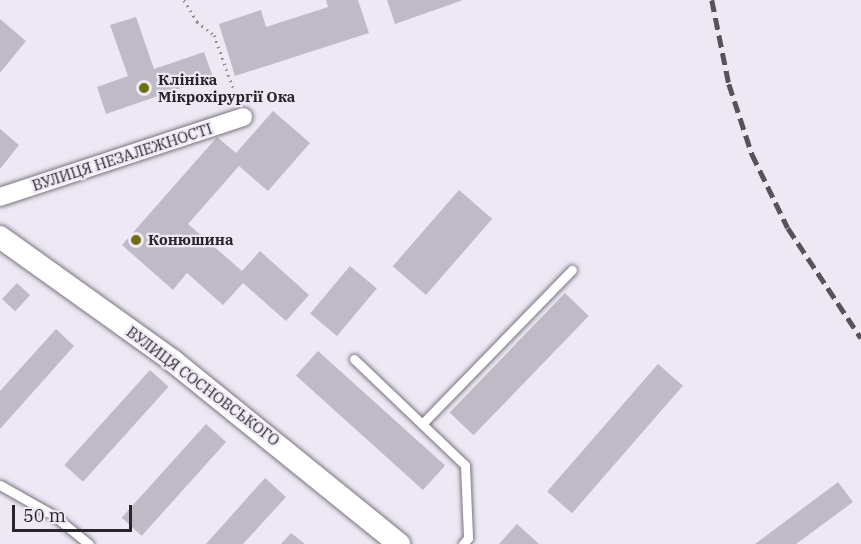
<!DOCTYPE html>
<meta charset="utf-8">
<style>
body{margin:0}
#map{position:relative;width:861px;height:544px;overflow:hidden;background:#ede8f4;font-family:"IBM Plex Serif",serif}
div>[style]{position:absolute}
.building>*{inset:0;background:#bfbac6;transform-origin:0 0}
.path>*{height:3px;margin-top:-1.5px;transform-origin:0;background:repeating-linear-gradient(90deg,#8f8c94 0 1.5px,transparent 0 6px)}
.roads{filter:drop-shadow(0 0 2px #78747f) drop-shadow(0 0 2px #78747f)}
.service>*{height:9px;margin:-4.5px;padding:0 4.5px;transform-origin:4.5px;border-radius:4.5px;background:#fff}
.minor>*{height:18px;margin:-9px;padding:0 9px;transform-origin:9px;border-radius:9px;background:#fff}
.tertiary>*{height:22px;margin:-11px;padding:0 11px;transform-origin:11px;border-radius:11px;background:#fff}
.rail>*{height:4.5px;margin-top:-2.25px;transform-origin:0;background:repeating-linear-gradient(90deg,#565359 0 12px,transparent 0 18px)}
.dots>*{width:16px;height:16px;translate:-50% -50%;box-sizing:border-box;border:3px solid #ede8f4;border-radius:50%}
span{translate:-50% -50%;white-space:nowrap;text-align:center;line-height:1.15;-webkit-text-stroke:4.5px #ede8f4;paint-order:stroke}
.poi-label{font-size:15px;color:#28262a;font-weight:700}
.left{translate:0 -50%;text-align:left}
.street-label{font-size:15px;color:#28262a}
.scale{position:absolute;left:12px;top:505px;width:120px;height:27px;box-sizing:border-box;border:3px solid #28262a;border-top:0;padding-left:8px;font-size:18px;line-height:21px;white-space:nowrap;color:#28262a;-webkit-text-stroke:4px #ede8f4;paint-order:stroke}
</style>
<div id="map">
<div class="building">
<i style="clip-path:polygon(326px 0,358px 0,369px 33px,235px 76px,219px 24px,261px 10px,266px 27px,328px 7px)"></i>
<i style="clip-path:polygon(387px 0,463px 0,395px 24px)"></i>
<i style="clip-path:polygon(136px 17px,154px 69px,204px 52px,213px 77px,106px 114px,97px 87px,128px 76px,110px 25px)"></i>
<i style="clip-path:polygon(0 19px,26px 41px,0 73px)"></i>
<i style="clip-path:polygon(273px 111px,310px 143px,268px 191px,239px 166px,188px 224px,242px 271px,260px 251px,309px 295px,286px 321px,243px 283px,223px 305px,187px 273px,173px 290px,122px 245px,217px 137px,236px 153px)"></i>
<i style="clip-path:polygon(0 129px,19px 145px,0 169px)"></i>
<i style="left:459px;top:190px;width:44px;height:101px;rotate:41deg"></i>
<i style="left:350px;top:266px;width:35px;height:62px;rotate:40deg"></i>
<i style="left:17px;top:283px;width:18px;height:22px;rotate:43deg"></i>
<i style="left:565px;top:293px;width:33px;height:166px;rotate:44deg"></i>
<i style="clip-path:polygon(56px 329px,74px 346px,0 429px,0 391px)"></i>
<i style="left:318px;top:351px;width:171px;height:33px;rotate:42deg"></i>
<i style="left:658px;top:364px;width:33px;height:169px;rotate:41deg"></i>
<i style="left:150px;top:370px;width:25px;height:128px;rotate:42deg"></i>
<i style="left:206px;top:424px;width:27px;height:126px;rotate:42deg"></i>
<i style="clip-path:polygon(265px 478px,286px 497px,243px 544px,206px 544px)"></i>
<i style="clip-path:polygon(838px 482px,853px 502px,796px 544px,755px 544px)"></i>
<i style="clip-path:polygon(517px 524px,539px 544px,499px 544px)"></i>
<i style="clip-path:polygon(291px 533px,305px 544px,281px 544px)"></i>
</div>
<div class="path">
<i style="left:184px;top:0;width:26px;rotate:59deg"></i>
<i style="left:197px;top:22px;width:21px;rotate:37deg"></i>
<i style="left:214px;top:35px;width:70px;rotate:70deg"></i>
</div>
<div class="roads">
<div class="service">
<i style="left:354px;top:359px;width:153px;rotate:43.7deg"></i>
<i style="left:465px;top:465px;width:73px;rotate:87.6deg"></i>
<i style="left:468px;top:538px;width:8px;rotate:130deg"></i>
<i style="left:422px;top:424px;width:215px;rotate:-45.8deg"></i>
<i style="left:0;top:485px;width:61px;rotate:29.5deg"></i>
<i style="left:53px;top:515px;width:46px;rotate:38.9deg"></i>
</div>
<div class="minor">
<i style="left:0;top:197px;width:256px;rotate:-18.2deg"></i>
</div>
<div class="tertiary">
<i style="left:0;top:237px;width:213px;rotate:35.6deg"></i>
<i style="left:173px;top:361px;width:291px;rotate:39deg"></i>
</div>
</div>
<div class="rail">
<i style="left:712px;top:0;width:86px;rotate:78.6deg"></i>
<i style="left:729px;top:84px;width:74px;rotate:71.8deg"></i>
<i style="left:752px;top:154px;width:82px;rotate:64.1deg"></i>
<i style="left:788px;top:228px;width:132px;rotate:56.4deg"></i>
</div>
<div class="dots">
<i style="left:144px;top:88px;background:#6f6f12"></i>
<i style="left:136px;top:240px;background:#6f6f12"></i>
</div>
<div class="poi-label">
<span class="left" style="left:158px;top:88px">Клініка<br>Мікрохірургії Ока</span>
<span class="left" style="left:148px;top:240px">Конюшина</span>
</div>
<div class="street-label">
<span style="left:122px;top:157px;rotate:-18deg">ВУЛИЦЯ НЕЗАЛЕЖНОСТІ</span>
<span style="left:203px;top:386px;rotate:37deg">ВУЛИЦЯ СОСНОВСЬКОГО</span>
</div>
<div class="scale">50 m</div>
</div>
